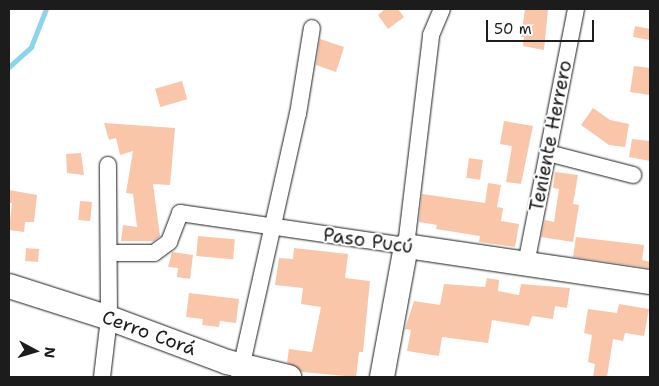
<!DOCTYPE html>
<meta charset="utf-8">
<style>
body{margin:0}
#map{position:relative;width:659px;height:386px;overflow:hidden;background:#fff;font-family:"Shantell Sans",sans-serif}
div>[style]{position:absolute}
.stream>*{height:4.5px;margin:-2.25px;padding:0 2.25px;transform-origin:2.25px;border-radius:2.25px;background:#8bd4ed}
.building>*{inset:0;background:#fac6aa;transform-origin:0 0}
.roads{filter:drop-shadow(0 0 1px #1c1c1c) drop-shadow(0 0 1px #1c1c1c)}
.minor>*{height:16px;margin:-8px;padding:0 8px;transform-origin:8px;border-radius:8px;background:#fff}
.secondary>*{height:24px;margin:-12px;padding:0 12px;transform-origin:12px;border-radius:12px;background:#fff}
span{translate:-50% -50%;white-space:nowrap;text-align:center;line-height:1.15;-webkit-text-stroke:4px #fff;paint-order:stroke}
.street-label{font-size:19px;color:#1c1c1c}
.frame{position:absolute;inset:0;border:10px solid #1c1c1c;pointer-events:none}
.north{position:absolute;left:10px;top:326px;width:50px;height:50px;-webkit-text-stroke:4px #fff;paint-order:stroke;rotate:96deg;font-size:14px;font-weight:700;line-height:20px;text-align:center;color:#1c1c1c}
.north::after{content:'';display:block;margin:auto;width:18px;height:22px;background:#1c1c1c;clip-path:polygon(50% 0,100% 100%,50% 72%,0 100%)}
.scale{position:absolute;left:486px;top:20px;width:108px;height:22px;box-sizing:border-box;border:2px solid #1c1c1c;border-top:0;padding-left:6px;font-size:15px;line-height:18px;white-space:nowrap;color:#1c1c1c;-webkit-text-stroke:4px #fff;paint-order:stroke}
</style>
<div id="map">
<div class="stream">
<i style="left:9px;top:67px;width:30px;rotate:-42deg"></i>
<i style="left:31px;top:47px;width:41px;rotate:-68.5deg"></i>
</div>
<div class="building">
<i style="clip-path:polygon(385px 9px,398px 9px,404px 17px,388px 29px,378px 15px)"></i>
<i style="clip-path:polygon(525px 9px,548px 9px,544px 50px,523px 46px,524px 37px,521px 37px)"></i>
<i style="clip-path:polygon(635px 26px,650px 29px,650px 40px,633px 37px)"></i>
<i style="clip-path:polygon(320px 39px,344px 47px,336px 72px,316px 65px)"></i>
<i style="clip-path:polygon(634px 66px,650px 68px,650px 95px,630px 92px)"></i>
<i style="left:182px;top:81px;width:19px;height:28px;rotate:74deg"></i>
<i style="clip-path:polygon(593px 108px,610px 120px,629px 124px,625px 147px,609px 145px,581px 125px)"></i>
<i style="clip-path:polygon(504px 121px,533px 126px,521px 184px,506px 182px,512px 146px,500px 144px)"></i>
<i style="clip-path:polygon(104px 123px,175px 128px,170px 185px,153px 184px,160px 236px,154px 241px,121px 241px,123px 225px,137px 227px,133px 194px,126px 193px,133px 151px,120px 155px,116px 138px,109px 140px)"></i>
<i style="clip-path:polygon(632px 139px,650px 141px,650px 161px,629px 157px)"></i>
<i style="clip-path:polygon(81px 153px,84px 175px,67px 173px,66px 154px)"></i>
<i style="left:469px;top:158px;width:14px;height:20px;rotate:8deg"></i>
<i style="clip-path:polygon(555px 172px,578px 175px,573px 204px,579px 205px,573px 242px,541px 237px,545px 220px,554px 222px,559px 189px,553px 188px)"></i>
<i style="clip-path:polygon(488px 183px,501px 185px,497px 207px,503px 208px,501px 221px,519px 224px,515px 247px,479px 242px,480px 236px,436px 229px,437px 225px,419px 222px,422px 194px,485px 203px)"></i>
<i style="clip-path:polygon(9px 190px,37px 195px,34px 222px,25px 222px,24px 232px,9px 230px,12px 203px,9px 203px)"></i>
<i style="left:80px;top:201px;width:12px;height:19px;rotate:5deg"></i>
<i style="left:198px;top:236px;width:37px;height:20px;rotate:5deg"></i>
<i style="clip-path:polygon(576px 237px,644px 245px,642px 260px,650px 262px,650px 268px,573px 257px)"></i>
<i style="left:26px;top:248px;width:13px;height:13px;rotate:4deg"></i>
<i style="clip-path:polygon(294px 248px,348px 254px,345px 278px,370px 281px,363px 352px,359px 352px,356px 377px,302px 372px,287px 362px,289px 349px,312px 352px,321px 307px,301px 304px,303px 288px,275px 285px,279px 258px,293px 259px)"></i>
<i style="clip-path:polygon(172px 252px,193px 255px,190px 279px,177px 277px,178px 268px,168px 267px)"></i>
<i style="clip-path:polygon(487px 278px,499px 280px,498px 291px,519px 295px,521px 284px,570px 288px,567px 308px,555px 306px,553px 319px,532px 316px,529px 326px,492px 320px,488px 343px,442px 337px,439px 356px,407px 351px,411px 330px,405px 329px,414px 301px,440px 305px,444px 284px,485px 287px)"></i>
<i style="clip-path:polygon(189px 293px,239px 299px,236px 323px,220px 321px,219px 327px,202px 325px,203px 319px,186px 317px)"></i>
<i style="clip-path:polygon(619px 304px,649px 309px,644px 336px,625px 333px,623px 341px,613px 339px,607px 377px,593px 377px,595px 364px,588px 362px,592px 335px,584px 333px,588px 309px,617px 313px)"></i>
</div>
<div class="roads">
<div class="minor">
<i style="left:548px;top:153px;width:88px;rotate:14.5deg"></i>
<i style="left:109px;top:253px;width:45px"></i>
<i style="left:154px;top:253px;width:19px;rotate:-36deg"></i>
<i style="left:169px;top:242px;width:31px;rotate:-69deg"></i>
<i style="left:180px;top:213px;width:228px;rotate:8.3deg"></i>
<i style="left:406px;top:246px;width:212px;rotate:-83.2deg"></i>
<i style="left:431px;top:35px;width:28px;rotate:-67deg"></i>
<i style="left:526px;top:264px;width:260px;rotate:-78.9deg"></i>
<i style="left:102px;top:377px;width:59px;rotate:-83.2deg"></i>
<i style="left:109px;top:318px;width:153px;rotate:-90.4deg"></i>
<i style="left:239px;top:377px;width:270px;rotate:-77.4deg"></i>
<i style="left:298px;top:114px;width:87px;rotate:-80.8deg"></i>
</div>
<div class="secondary">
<i style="left:9px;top:286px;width:105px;rotate:17.7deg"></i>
<i style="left:109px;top:318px;width:126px;rotate:20.4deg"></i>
<i style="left:227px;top:362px;width:64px;rotate:13.6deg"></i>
<i style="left:382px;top:377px;width:133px;rotate:-79.6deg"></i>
<i style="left:406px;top:246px;width:247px;rotate:8.4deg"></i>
</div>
</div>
<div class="street-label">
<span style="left:551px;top:136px;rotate:-79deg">Teniente Herrero</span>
<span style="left:368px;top:241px;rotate:8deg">Paso Pucú</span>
<span style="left:149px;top:333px;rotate:20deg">Cerro Corá</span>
</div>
<div class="frame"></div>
<div class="north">N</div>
<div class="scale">50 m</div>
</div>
